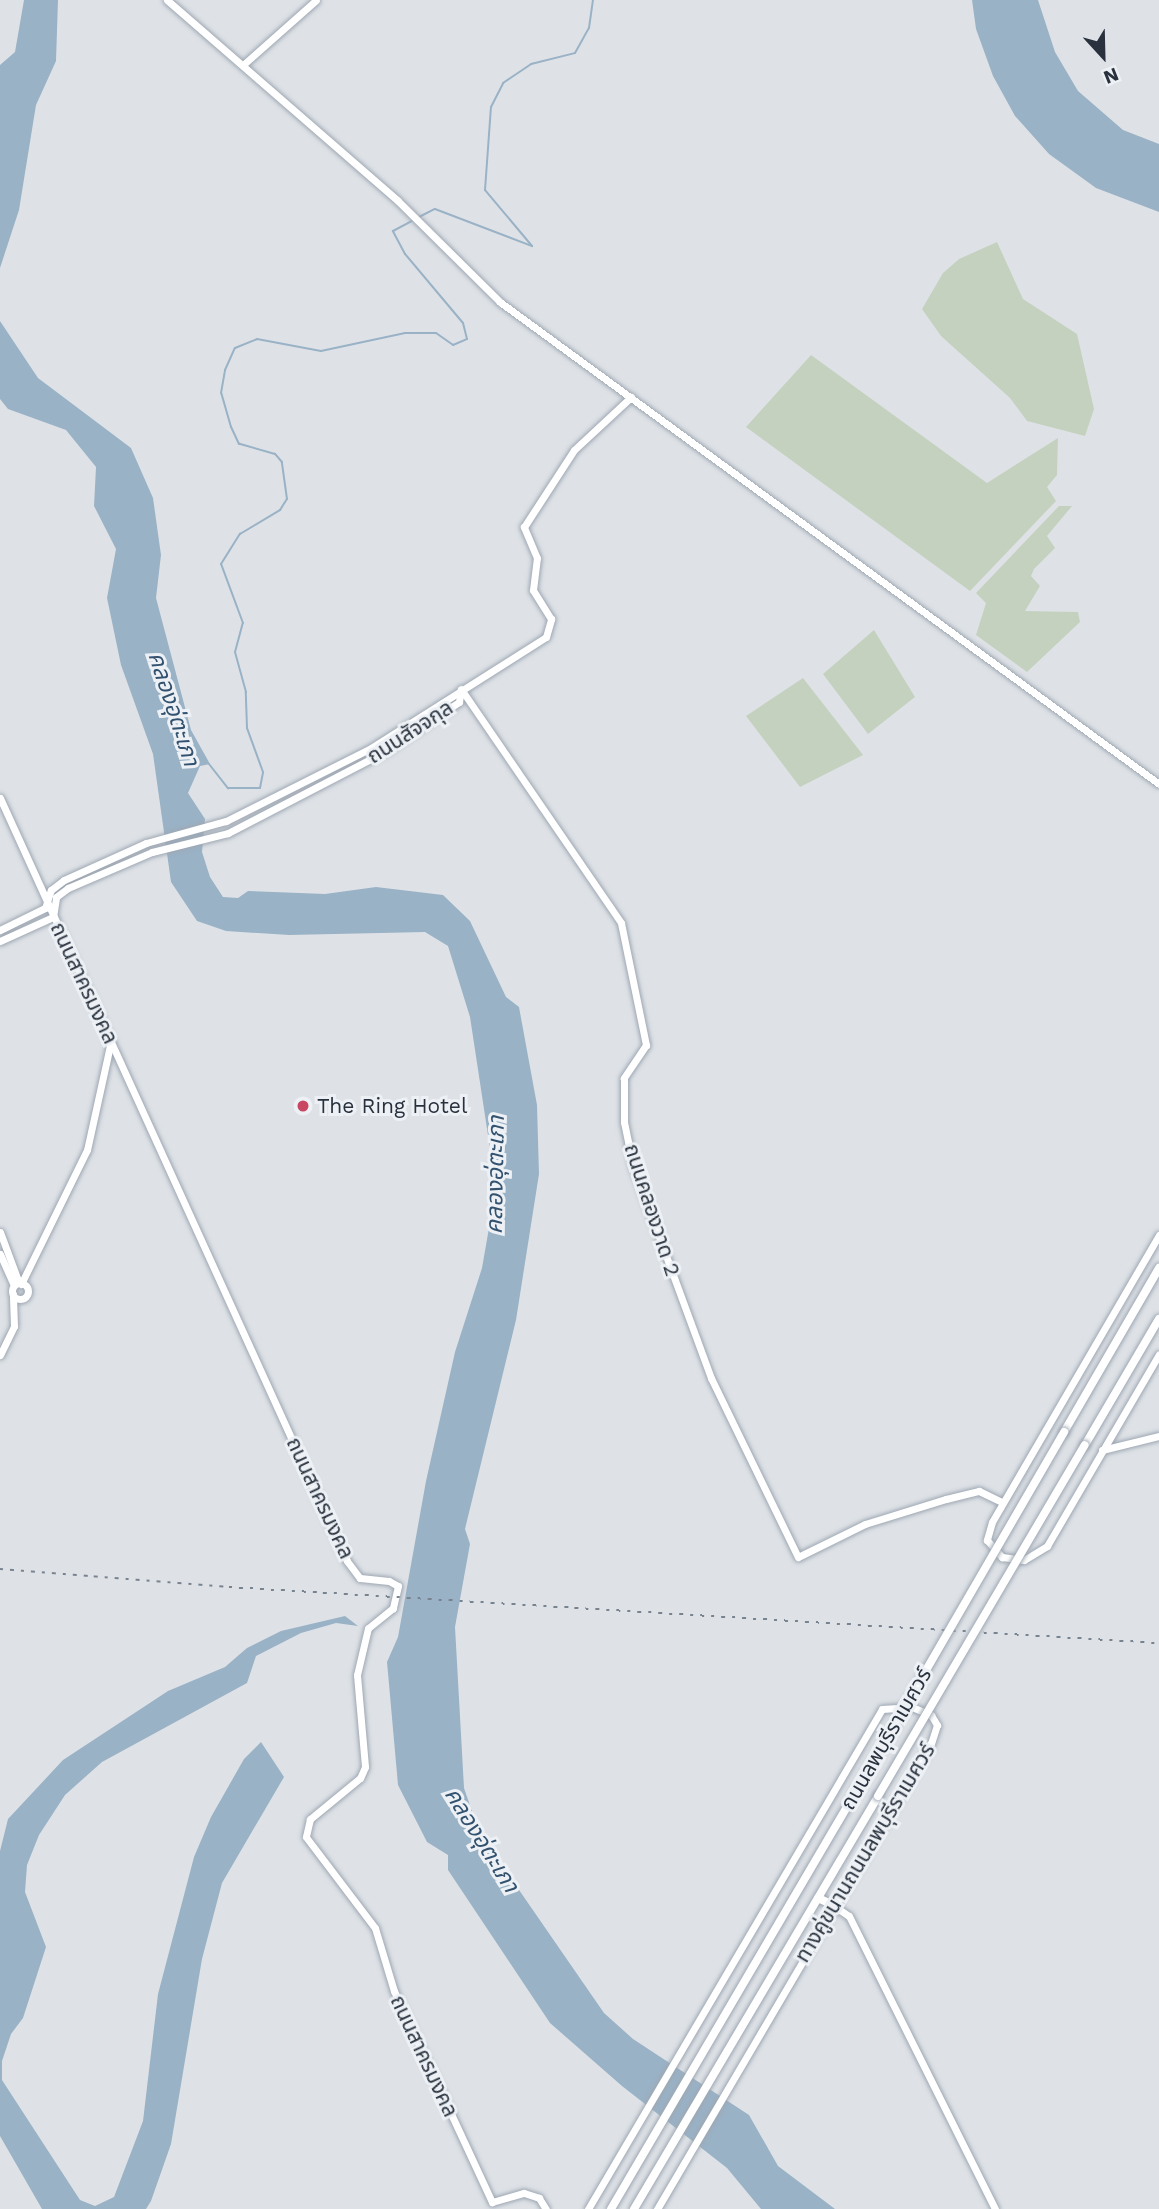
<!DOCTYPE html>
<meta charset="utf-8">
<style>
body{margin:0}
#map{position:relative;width:1159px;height:2209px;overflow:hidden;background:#dee2e7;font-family:"Work Sans","Noto Sans Thai",sans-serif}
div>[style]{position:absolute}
.green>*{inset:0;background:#c5d1bf}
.water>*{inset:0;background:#9ab2c6}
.stream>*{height:2px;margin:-1px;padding:0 1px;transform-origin:1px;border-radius:1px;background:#9ab2c6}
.roads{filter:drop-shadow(0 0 2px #9ea7b2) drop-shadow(0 0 2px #9ea7b2)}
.secondary>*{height:7px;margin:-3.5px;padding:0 3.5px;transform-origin:3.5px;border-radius:3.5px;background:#fff}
.secondary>.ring{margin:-3.5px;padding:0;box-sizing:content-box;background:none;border:7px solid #fff;border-radius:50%}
.primary>*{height:8px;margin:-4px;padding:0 4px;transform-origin:4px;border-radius:4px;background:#fff}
.rail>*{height:2px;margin-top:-1px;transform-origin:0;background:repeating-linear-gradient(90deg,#788390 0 3.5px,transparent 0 10.5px)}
.bridges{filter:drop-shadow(0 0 2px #9ea7b2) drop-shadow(0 0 2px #9ea7b2)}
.primary-bridge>*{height:8px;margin:-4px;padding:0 4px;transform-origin:4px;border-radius:4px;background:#fff}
.dots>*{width:19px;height:19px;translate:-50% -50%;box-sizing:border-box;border:4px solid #edf1f5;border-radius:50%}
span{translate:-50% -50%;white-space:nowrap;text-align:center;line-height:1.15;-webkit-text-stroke:6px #edf1f5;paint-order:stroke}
.street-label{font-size:21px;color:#28313d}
.poi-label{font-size:21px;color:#28313d}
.left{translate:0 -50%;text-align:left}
.water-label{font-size:23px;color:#33526f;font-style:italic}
.north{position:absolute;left:1068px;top:21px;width:70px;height:70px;-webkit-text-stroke:5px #edf1f5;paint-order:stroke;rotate:158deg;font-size:19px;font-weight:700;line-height:28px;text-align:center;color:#28313d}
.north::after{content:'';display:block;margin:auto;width:24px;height:32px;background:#28313d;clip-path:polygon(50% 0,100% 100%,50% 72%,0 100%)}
</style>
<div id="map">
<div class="green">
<i style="clip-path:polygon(997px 242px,1023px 299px,1077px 334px,1094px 409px,1085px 436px,1027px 421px,1010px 398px,941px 336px,922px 309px,943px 273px,959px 259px)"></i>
<i style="clip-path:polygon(811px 355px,987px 483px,1058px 438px,1057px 475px,1047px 487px,1056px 501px,970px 591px,746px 427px)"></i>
<i style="clip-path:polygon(1059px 506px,1072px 506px,1047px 536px,1055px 548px,1034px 569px,1031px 576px,1040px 586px,1025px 611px,1078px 612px,1080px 622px,1027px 672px,976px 635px,986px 603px,976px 593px)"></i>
<i style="clip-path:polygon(874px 630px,915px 697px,868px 734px,823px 674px)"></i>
<i style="clip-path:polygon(803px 678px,863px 755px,800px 787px,746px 716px)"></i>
</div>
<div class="water">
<i style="clip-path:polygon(24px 0,58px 0,56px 61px,36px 105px,19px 210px,0 268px,0 65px,15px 52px)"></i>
<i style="clip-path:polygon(972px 0,1038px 0,1055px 52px,1078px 91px,1123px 130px,1159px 144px,1159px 212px,1096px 188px,1049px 154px,1015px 116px,993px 76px,976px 29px)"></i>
<i style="clip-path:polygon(0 321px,38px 378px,131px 448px,153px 498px,161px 555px,156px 598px,191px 730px,210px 764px,200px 766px,188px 793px,205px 819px,202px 852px,210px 877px,223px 897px,238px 898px,248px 891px,325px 894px,376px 887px,443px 895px,470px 921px,506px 997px,519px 1007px,537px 1105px,539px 1174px,516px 1320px,465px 1529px,470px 1544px,455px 1627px,464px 1788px,479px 1832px,604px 2013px,633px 2039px,749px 2115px,778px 2166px,835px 2209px,761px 2209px,727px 2168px,622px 2086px,550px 2023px,448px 1870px,448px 1855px,427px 1842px,398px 1785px,387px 1662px,398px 1637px,426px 1481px,455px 1352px,482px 1268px,496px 1188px,470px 1017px,448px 946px,425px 932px,289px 935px,226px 931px,197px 921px,171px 882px,153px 754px,121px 665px,107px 598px,116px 549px,94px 506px,96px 467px,66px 430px,8px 409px,0 399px)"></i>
<i style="clip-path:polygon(345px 1616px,358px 1626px,336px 1623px,301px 1633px,256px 1656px,247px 1683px,102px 1762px,65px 1795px,39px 1835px,27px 1865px,25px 1892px,46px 1947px,23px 2018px,11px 2034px,2px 2061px,2px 2080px,80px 2200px,95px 2206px,114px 2197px,143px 2121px,158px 1994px,194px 1857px,211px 1817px,244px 1759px,261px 1742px,284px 1777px,222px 1883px,202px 1959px,171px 2144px,151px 2201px,146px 2209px,42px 2209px,0 2136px,0 1851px,8px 1819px,63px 1760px,168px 1691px,225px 1667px,247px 1648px,281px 1631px)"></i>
</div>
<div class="stream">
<i style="left:417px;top:218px;width:20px;rotate:-27deg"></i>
<i style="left:435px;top:209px;width:104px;rotate:20.9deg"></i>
<i style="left:532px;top:246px;width:73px;rotate:-130deg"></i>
<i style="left:485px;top:190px;width:83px;rotate:-85.9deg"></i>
<i style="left:491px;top:107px;width:27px;rotate:-63deg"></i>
<i style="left:503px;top:83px;width:34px;rotate:-34deg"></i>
<i style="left:531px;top:64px;width:45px;rotate:-14deg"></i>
<i style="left:575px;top:53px;width:29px;rotate:-61deg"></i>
<i style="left:589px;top:28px;width:28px;rotate:-82deg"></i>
<i style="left:209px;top:764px;width:31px;rotate:52deg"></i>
<i style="left:228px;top:788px;width:32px"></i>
<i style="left:260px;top:788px;width:16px;rotate:-79deg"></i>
<i style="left:263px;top:772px;width:47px;rotate:-110deg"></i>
<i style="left:247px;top:728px;width:36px;rotate:-92deg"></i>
<i style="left:246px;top:692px;width:41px;rotate:-105.4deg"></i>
<i style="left:235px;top:652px;width:30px;rotate:-75deg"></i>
<i style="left:243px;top:623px;width:63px;rotate:-110.4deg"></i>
<i style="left:221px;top:564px;width:36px;rotate:-58deg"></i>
<i style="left:240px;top:534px;width:47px;rotate:-31deg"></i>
<i style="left:280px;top:510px;width:13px;rotate:-58deg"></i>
<i style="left:287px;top:499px;width:37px;rotate:-98deg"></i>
<i style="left:282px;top:462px;width:11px;rotate:-131deg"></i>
<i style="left:275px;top:454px;width:37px;rotate:-164deg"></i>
<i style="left:239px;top:444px;width:19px;rotate:-115deg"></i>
<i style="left:231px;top:427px;width:35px;rotate:-106deg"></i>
<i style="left:221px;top:393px;width:23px;rotate:-80deg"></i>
<i style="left:225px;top:370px;width:24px;rotate:-66deg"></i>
<i style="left:235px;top:348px;width:24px;rotate:-22deg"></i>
<i style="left:257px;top:339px;width:65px;rotate:10.6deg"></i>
<i style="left:321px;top:351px;width:86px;rotate:-12.1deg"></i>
<i style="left:405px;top:333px;width:31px"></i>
<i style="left:436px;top:333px;width:21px;rotate:35deg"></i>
<i style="left:453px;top:345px;width:15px;rotate:-23deg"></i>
<i style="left:467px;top:339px;width:16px;rotate:-104deg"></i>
<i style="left:463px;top:323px;width:90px;rotate:-130deg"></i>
<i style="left:405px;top:254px;width:26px;rotate:-118deg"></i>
<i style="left:393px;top:231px;width:21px;rotate:-28deg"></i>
</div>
<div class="roads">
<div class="secondary">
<i style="left:167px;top:0;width:306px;rotate:41deg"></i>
<i style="left:398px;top:201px;width:144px;rotate:44.7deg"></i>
<i style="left:500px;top:302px;width:816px;rotate:36.18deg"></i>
<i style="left:244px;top:64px;width:96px;rotate:-41.6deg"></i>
<i style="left:461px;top:689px;width:283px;rotate:55.6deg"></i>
<i style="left:621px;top:923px;width:125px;rotate:78.4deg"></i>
<i style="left:646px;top:1045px;width:40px;rotate:124deg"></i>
<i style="left:624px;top:1078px;width:44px;rotate:90deg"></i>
<i style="left:624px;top:1122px;width:45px;rotate:78.4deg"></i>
<i style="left:633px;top:1166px;width:226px;rotate:69.8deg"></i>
<i style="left:711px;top:1378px;width:199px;rotate:64.1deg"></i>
<i style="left:798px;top:1557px;width:75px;rotate:-26.2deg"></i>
<i style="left:865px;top:1524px;width:85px;rotate:-17.2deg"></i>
<i style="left:946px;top:1499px;width:34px;rotate:-14deg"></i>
<i style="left:979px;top:1491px;width:25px;rotate:26deg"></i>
<i style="left:0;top:798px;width:838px;rotate:65.54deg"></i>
<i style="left:347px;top:1561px;width:21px;rotate:53deg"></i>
<i style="left:360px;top:1578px;width:29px;rotate:6deg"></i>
<i style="left:389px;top:1581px;width:10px;rotate:29deg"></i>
<i style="left:398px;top:1586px;width:23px;rotate:103deg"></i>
<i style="left:393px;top:1608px;width:32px;rotate:141deg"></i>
<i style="left:368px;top:1628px;width:48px;rotate:103.2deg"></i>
<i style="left:357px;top:1675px;width:92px;rotate:85deg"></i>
<i style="left:365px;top:1767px;width:12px;rotate:114deg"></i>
<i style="left:360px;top:1778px;width:65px;rotate:140.6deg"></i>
<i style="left:310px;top:1819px;width:18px;rotate:103deg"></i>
<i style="left:306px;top:1837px;width:114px;rotate:52.8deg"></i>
<i style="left:375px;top:1928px;width:66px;rotate:73.2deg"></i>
<i style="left:394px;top:1991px;width:233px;rotate:65.1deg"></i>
<i style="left:492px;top:2202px;width:33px;rotate:-16deg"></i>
<i style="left:524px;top:2193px;width:16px;rotate:18deg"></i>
<i style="left:539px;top:2198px;width:13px;rotate:58deg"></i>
<i style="left:0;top:930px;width:50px;rotate:-26.1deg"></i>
<i style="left:45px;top:908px;width:19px;rotate:-72deg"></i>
<i style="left:51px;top:890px;width:16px;rotate:-38deg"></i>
<i style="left:64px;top:880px;width:90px;rotate:-24.3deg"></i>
<i style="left:146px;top:843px;width:83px;rotate:-15.4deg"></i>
<i style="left:226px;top:821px;width:162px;rotate:-26.7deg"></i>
<i style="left:371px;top:748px;width:207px;rotate:-32.4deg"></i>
<i style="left:546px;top:637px;width:19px;rotate:-74deg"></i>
<i style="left:551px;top:619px;width:34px;rotate:-122deg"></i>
<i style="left:533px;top:590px;width:32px;rotate:-83deg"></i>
<i style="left:537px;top:558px;width:34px;rotate:-113deg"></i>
<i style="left:524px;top:527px;width:92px;rotate:-57deg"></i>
<i style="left:574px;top:450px;width:78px;rotate:-42.9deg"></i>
<i style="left:0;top:941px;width:58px;rotate:-24.4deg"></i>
<i style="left:53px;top:917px;width:20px;rotate:-81deg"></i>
<i style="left:56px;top:897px;width:15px;rotate:-37deg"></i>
<i style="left:68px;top:888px;width:91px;rotate:-23.2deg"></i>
<i style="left:152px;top:852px;width:78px;rotate:-14deg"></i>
<i style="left:228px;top:833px;width:178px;rotate:-27.4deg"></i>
<i style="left:386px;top:751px;width:88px;rotate:-33.9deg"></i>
<i style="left:459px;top:702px;width:12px;rotate:-81deg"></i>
<i style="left:0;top:1232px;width:54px;rotate:69.6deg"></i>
<i style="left:1159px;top:1235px;width:332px;rotate:120.2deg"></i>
<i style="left:992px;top:1522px;width:19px;rotate:106deg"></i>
<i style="left:987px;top:1540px;width:23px;rotate:49deg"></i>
<i style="left:1002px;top:1557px;width:22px;rotate:8deg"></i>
<i style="left:1024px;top:1560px;width:27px;rotate:-31deg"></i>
<i style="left:1047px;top:1546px;width:222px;rotate:-59.7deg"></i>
<i style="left:0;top:1254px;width:34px;rotate:66deg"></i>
<i class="ring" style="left:12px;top:1283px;width:9px;height:9px"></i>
<i style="left:21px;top:1284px;width:149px;rotate:-63.8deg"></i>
<i style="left:87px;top:1150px;width:112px;rotate:-77.6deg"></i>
<i style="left:0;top:1355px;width:32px;rotate:-64deg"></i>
<i style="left:14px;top:1326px;width:32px;rotate:-92deg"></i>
<i style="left:1102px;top:1450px;width:59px;rotate:-13.8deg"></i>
<i style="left:833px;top:1905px;width:19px;rotate:35deg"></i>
<i style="left:849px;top:1916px;width:327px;rotate:63.5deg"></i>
<i style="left:588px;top:2209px;width:580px;rotate:-59.54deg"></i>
<i style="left:882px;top:1709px;width:30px;rotate:-4deg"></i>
<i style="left:912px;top:1707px;width:21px;rotate:23deg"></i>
<i style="left:931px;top:1715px;width:12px;rotate:59deg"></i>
<i style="left:937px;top:1725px;width:19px;rotate:108deg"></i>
<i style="left:931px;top:1743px;width:541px;rotate:120.45deg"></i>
</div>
<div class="primary">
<i style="left:1064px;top:1432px;width:190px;rotate:-59.9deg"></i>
<i style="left:1085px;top:1445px;width:146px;rotate:-59.6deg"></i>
<i style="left:818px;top:1898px;width:17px;rotate:25deg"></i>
<i style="left:611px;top:2209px;width:485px;rotate:-59.6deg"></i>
<i style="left:634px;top:2209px;width:480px;rotate:-59.4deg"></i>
</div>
</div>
<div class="rail">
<i style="left:0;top:1569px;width:230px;rotate:4.5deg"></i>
<i style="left:229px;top:1587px;width:932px;rotate:3.45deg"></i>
</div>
<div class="bridges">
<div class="primary-bridge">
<i style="left:856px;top:1791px;width:415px;rotate:-59.9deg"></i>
<i style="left:878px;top:1796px;width:407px;rotate:-59.5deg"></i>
</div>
</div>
<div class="dots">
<i style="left:303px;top:1106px;background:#c94662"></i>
</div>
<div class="street-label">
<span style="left:410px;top:732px;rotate:-33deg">ถนนสัจจกุล</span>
<span style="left:84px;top:983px;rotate:65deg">ถนนสาครมงคล</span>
<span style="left:652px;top:1210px;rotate:72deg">ถนนคลองวาด 2</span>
<span style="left:320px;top:1498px;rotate:65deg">ถนนสาครมงคล</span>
<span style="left:886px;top:1739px;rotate:-60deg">ถนนลพบุรีราเมศวร์</span>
<span style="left:865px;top:1853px;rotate:-59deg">ทางคู่ขนานถนนลพบุรีราเมศวร์</span>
<span style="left:424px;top:2056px;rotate:65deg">ถนนสาครมงคล</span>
</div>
<div class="poi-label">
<span class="left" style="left:317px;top:1106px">The Ring Hotel</span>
</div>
<div class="water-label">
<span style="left:173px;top:709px;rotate:72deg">คลองอุ่ตะเภา</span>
<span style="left:496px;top:1175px;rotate:-89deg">คลองอุ่ตะเภา</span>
<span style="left:481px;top:1840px;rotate:58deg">คลองอุ่ตะเภา</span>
</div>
<div class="north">N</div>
</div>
